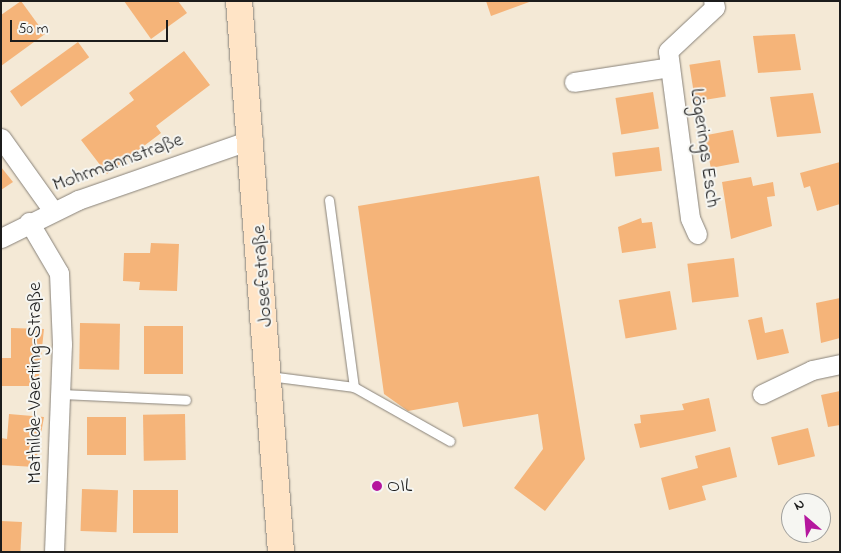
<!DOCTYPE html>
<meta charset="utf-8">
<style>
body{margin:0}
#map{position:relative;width:841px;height:553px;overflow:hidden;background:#f4e9d6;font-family:"Indie Flower",sans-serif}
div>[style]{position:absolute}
.building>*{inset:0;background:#f5b479;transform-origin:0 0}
.roads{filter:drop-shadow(0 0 1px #888279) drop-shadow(0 0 1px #888279)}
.lane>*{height:9px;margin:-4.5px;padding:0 4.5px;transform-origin:4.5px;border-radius:4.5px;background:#fff}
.street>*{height:19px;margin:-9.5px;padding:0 9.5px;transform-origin:9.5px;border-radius:9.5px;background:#fff}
.secondary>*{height:26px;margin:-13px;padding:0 13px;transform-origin:13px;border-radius:13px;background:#ffe4c6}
.dots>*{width:14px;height:14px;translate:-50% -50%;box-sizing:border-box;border:2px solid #f6f6f2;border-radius:50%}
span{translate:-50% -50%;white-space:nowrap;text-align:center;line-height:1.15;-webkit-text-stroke:4px #f6f6f2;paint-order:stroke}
.street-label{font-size:20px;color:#1c1c1c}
.poi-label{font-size:20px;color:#1c1c1c}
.left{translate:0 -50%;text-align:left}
.frame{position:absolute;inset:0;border:2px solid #1c1c1c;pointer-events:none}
.north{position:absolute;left:781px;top:493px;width:50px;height:50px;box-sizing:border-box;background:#f6f6f2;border:1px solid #9f9f9c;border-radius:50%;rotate:333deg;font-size:14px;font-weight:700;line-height:20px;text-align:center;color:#1c1c1c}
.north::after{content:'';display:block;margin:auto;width:18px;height:22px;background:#b5179e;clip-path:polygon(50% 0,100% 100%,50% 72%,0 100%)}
.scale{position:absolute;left:10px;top:20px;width:158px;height:22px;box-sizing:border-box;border:2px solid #1c1c1c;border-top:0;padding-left:6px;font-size:15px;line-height:18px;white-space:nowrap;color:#1c1c1c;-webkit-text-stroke:4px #f6f6f2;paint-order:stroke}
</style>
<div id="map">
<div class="building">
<i style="clip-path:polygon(21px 1px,45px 34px,1px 66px,1px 15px)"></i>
<i style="clip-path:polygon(124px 1px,178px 1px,187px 13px,151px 39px)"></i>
<i style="clip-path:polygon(486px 1px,532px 1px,491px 16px)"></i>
<i style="clip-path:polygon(795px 34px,801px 70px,758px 73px,753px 36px)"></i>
<i style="left:78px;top:42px;width:19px;height:84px;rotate:54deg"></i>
<i style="clip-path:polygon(184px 51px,210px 85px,156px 126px,161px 133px,107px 174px,81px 140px,134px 100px,129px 93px)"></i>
<i style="left:720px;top:60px;width:37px;height:31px;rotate:81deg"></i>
<i style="left:653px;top:92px;width:37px;height:38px;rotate:81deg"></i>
<i style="clip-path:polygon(813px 93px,821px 133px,777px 137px,770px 97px)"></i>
<i style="left:733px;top:130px;width:33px;height:29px;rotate:79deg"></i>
<i style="left:659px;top:147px;width:24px;height:47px;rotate:83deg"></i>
<i style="clip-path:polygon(840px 162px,840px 204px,817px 211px,810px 186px,804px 188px,800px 173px)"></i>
<i style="clip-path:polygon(1px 167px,13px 182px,1px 190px)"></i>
<i style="clip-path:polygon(539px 176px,585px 459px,545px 511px,514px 488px,543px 449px,538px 414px,463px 427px,458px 402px,408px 411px,384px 394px,358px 206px)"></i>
<i style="clip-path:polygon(751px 177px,753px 186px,773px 182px,775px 196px,767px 197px,772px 226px,731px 239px,722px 182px)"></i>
<i style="clip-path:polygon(641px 218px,642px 223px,652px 222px,656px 248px,622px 253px,618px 227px)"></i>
<i style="clip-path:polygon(151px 243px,179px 244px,177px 291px,139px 290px,140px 282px,123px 281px,124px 253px,150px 253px)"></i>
<i style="left:734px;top:258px;width:39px;height:47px;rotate:83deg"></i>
<i style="left:670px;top:291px;width:39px;height:52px;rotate:80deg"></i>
<i style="clip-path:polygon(840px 298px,840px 338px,821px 343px,816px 303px)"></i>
<i style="clip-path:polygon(762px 317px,765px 333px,783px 329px,789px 353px,757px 360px,748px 320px)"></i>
<i style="left:80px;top:323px;width:40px;height:46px;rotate:1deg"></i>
<i style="left:144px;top:326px;width:39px;height:48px"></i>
<i style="clip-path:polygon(11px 328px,44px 329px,38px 386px,1px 386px,2px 358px,11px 358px)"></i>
<i style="clip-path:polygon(840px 391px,840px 425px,828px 427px,821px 395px)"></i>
<i style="clip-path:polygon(709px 398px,716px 431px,640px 448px,634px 424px,641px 423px,640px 415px,684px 410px,682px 404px)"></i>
<i style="clip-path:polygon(9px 414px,44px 417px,35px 467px,1px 465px,1px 438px,7px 439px)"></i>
<i style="left:185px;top:414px;width:46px;height:42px;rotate:89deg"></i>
<i style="left:87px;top:417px;width:39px;height:38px"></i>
<i style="left:808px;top:428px;width:29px;height:38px;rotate:76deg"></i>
<i style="clip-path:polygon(730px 447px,737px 477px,702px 486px,706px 500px,669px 510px,661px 478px,698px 468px,695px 456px)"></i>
<i style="left:82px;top:489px;width:36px;height:42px;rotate:2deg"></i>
<i style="left:133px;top:490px;width:45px;height:43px"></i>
<i style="left:1px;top:521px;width:21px;height:31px;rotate:3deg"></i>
</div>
<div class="roads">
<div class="lane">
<i style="left:329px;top:200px;width:189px;rotate:82.4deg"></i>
<i style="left:269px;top:376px;width:86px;rotate:7.4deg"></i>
<i style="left:354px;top:387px;width:110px;rotate:29.4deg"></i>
<i style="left:61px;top:394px;width:125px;rotate:2.7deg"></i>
</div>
<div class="street">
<i style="left:574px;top:82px;width:97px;rotate:-8.9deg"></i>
<i style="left:1px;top:138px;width:90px;rotate:54.5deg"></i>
<i style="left:29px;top:222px;width:59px;rotate:59.5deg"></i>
<i style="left:59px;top:273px;width:71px;rotate:87.6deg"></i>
<i style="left:62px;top:344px;width:208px;rotate:92.2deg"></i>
<i style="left:697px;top:234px;width:17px;rotate:-114deg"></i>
<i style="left:690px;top:218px;width:168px;rotate:-97.5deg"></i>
<i style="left:668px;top:51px;width:64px;rotate:-43.1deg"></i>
<i style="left:715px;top:7px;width:6px;rotate:-108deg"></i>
<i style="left:1px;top:238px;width:86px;rotate:-26.3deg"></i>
<i style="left:78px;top:200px;width:185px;rotate:-19.2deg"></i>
<i style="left:762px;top:394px;width:55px;rotate:-25.6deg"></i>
<i style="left:812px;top:370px;width:29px;rotate:-12deg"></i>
</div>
<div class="secondary">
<i style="left:239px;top:1px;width:553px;rotate:85.64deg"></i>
</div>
</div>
<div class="dots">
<i style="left:377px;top:486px;background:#b5179e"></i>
</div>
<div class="street-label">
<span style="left:704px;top:148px;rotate:82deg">Lögerings Esch</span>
<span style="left:118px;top:163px;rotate:-20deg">Mohrmannstraße</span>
<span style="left:263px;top:276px;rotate:-94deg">Josefstraße</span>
<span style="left:35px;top:383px;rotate:-90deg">Mathilde-Vaerting-Straße</span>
</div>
<div class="poi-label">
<span class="left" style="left:387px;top:486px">OIL</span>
</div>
<div class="frame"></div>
<div class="north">N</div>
<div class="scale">50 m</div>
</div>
